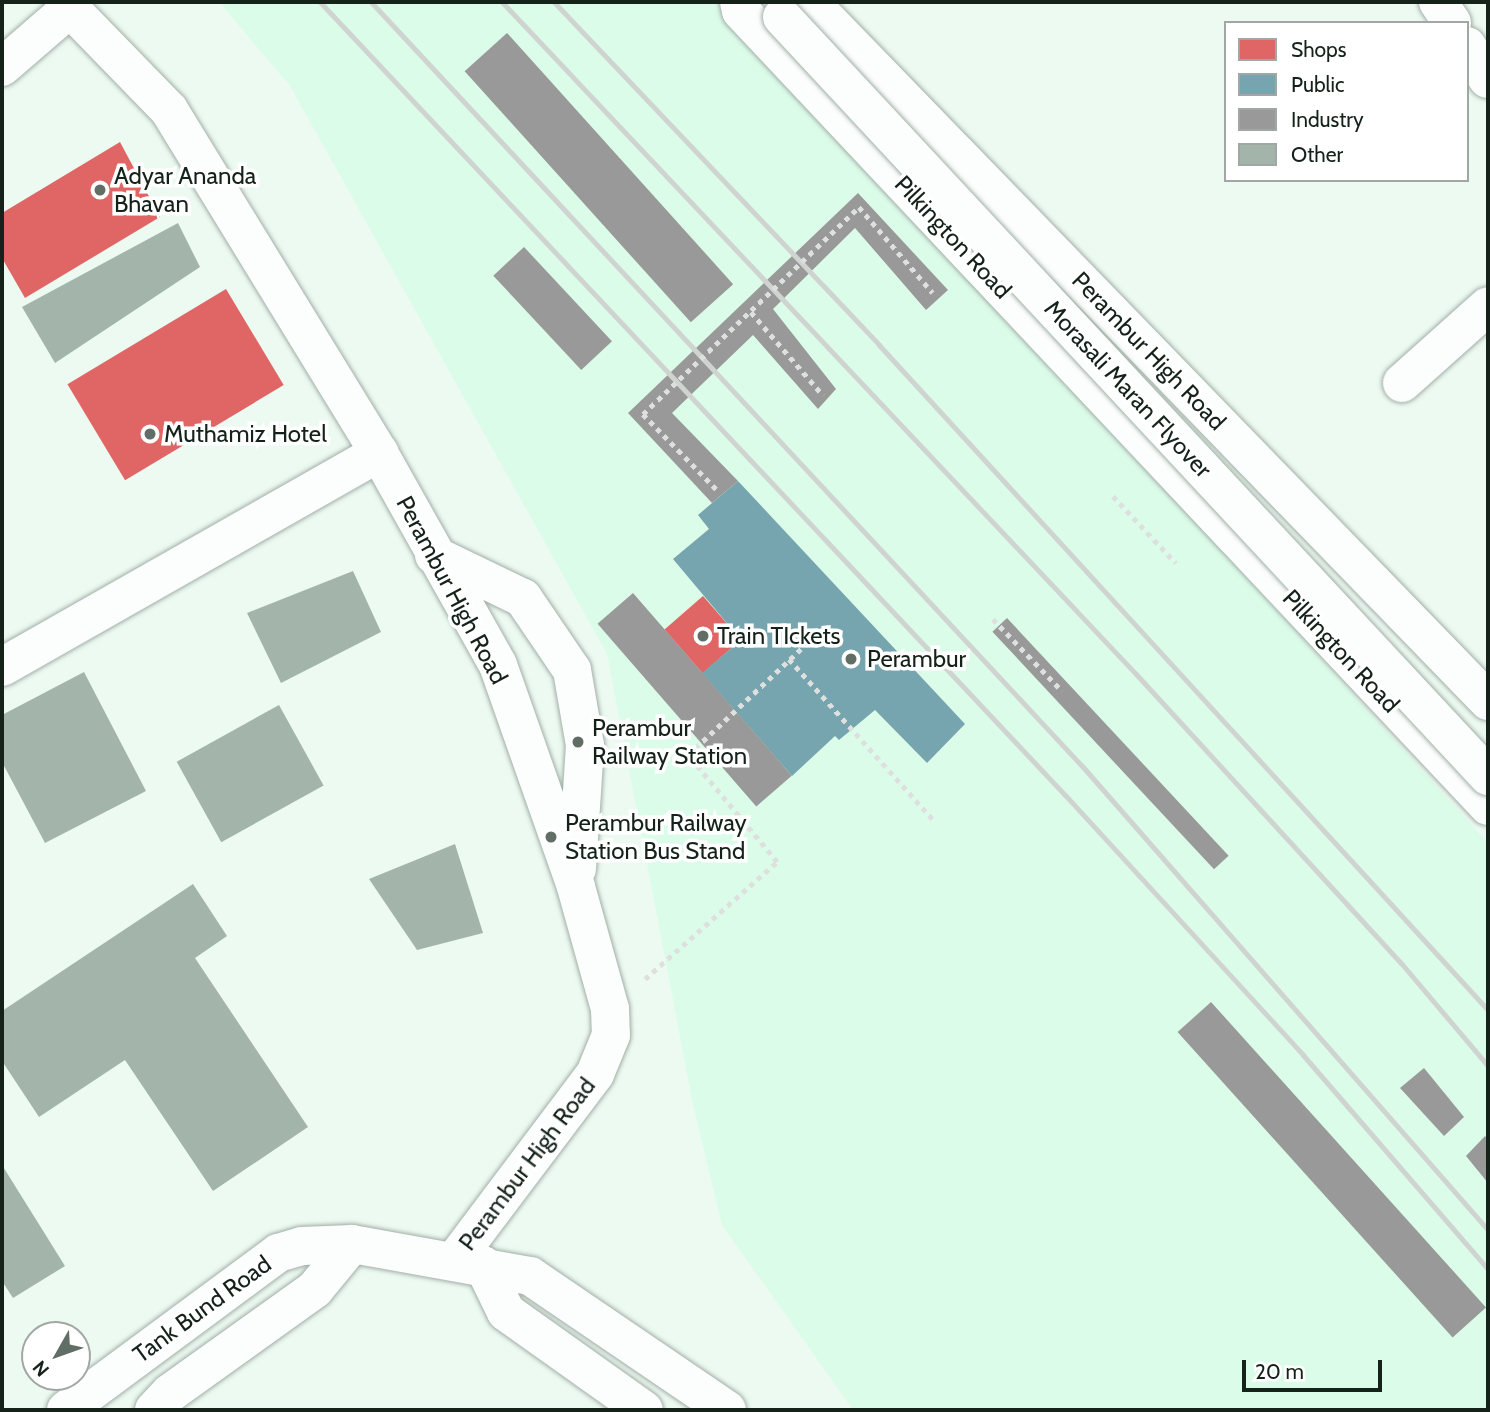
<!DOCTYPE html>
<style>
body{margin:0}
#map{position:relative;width:1490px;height:1412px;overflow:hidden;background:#edfaf2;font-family:Cabin,sans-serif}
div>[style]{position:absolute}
.built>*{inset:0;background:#dcfcea}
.shops>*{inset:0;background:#e06666;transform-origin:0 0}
.public>*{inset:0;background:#76a5af}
.industry>*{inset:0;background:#999;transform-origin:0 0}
.building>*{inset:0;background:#a3b5aa;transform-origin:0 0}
.path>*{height:4.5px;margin-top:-2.25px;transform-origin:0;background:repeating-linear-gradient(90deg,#dde0de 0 5px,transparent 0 10px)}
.roads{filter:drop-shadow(0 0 2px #a2afa7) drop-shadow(0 0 2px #a2afa7)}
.minor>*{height:38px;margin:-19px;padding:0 19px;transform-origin:19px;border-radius:19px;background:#fcfefd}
.tertiary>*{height:38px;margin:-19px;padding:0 19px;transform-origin:19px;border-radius:19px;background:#fcfefd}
.secondary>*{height:38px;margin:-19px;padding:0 19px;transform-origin:19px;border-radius:19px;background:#fcfefd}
.primary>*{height:38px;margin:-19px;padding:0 19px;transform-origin:19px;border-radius:19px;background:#fcfefd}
.rail>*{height:5px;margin:-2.5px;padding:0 2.5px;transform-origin:2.5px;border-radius:2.5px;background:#cfd4d1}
.path-bridge>*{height:4.5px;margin-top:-2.25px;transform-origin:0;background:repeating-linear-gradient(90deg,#dde0de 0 5px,transparent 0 10px)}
.bridges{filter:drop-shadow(0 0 2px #a2afa7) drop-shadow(0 0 2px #a2afa7)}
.primary-bridge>*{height:38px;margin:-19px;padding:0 19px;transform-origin:19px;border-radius:19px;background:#fcfefd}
.dots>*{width:19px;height:19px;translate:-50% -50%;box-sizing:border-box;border:4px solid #fff;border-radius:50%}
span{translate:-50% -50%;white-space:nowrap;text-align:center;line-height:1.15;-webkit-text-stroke:7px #fff;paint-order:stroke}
.poi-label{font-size:24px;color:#14221a}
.left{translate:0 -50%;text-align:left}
.street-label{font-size:24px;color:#14221a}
.frame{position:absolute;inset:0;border:4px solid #14221a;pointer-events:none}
.legend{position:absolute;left:1224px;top:21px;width:245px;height:161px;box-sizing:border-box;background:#fff;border:2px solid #a1a7a3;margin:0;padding:9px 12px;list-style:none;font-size:21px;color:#14221a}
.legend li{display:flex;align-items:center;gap:14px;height:35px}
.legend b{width:35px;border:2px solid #a1a7a3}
.north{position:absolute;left:21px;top:1321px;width:70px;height:70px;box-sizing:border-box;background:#fff;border:2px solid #a1a7a3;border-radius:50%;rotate:230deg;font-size:19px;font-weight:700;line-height:28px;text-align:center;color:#14221a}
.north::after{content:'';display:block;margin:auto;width:24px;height:32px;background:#606e66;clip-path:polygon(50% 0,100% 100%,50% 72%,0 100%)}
.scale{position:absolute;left:1242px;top:1360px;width:140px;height:32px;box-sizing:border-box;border:4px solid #14221a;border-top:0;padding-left:9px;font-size:21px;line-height:24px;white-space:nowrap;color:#14221a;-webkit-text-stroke:5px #fff;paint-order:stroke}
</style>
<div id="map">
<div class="built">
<i style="clip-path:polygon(219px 2px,717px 2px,838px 126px,1488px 843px,1488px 1410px,853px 1410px,722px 1225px,693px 1105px,607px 654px,290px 86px)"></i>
</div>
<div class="shops">
<i style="clip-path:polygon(120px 142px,160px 217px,25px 298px,2px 258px,2px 213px)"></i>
<i style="left:226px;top:289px;width:112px;height:185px;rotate:59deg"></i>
<i style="left:703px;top:596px;width:58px;height:51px;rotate:49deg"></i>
</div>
<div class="public">
<i style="clip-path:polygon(738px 481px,965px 724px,927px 763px,875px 710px,839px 740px,835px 736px,792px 776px,702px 673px,741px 640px,673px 559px,709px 529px,698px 515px)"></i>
</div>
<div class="industry">
<i style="left:507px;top:33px;width:338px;height:57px;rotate:48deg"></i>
<i style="clip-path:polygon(858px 193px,948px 290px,926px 310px,855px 228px,773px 309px,836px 389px,818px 409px,753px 335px,672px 413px,738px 481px,712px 503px,628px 413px)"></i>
<i style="left:524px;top:247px;width:129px;height:42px;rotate:47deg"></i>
<i style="left:633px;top:593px;width:242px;height:47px;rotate:49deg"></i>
<i style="left:1007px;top:618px;width:325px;height:20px;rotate:47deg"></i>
<i style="left:1211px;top:1002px;width:411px;height:45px;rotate:48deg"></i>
<i style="clip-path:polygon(1424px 1068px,1464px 1117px,1444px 1136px,1400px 1088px)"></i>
<i style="clip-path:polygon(1485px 1136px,1488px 1140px,1488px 1183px,1466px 1156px)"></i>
</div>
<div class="building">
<i style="clip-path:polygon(178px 223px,200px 267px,55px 363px,22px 307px)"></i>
<i style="clip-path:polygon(353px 571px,381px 632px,281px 683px,247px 613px)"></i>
<i style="clip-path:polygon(84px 672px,146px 791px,45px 843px,2px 762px,2px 715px)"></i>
<i style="left:279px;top:705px;width:92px;height:117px;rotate:61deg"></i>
<i style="clip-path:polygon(455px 844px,483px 933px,417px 950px,369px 879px)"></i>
<i style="clip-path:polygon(193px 884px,227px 936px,195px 958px,308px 1127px,213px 1191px,125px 1060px,39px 1117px,2px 1061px,2px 1011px)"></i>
<i style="clip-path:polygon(2px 1165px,65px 1266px,13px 1298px,2px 1281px)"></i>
</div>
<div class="path">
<i style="left:859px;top:207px;width:113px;rotate:49.3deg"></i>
<i style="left:751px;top:312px;width:110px;rotate:49.1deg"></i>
<i style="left:643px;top:414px;width:109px;rotate:45.7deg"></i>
<i style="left:1113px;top:496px;width:92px;rotate:46.8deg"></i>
<i style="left:993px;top:619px;width:100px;rotate:46.2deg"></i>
<i style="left:789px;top:659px;width:219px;rotate:48.1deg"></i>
<i style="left:645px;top:979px;width:176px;rotate:-41.6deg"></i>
<i style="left:777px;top:862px;width:139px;rotate:-129.8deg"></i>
<i style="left:688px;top:755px;width:162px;rotate:-43.2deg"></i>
</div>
<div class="roads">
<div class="minor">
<i style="left:1438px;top:2px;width:25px;rotate:56deg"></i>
<i style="left:1467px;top:46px;width:39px;rotate:58deg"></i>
<i style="left:2px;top:67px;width:90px;rotate:-40.9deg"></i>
<i style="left:1402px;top:383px;width:115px;rotate:-41.8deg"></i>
<i style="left:2px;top:667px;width:434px;rotate:-29.6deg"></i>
</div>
<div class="tertiary">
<i style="left:739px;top:2px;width:9px;rotate:77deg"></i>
<i style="left:741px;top:11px;width:1091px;rotate:46.78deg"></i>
</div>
<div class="secondary">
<i style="left:64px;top:2px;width:151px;rotate:45.8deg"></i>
<i style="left:169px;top:110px;width:402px;rotate:58.5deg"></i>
<i style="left:379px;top:453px;width:243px;rotate:60.7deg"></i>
<i style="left:498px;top:665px;width:235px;rotate:70.6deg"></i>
<i style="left:576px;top:887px;width:127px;rotate:74.4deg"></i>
<i style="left:610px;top:1009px;width:26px;rotate:88deg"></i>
<i style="left:611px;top:1035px;width:42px;rotate:112.3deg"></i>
<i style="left:595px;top:1074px;width:233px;rotate:127deg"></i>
<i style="left:434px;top:555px;width:99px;rotate:25.8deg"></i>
<i style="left:523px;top:598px;width:87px;rotate:55.8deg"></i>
<i style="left:572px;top:670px;width:76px;rotate:80.2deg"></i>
<i style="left:585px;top:745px;width:124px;rotate:93.7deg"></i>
</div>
<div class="primary">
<i style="left:810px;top:2px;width:974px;rotate:45.87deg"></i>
<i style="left:483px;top:1265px;width:52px;rotate:63.9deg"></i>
<i style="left:506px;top:1312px;width:169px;rotate:35.4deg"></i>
<i style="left:66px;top:1410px;width:264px;rotate:-36.5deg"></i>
<i style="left:278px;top:1253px;width:25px;rotate:-16deg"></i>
<i style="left:302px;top:1246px;width:50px;rotate:-2.3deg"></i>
<i style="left:352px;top:1244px;width:181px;rotate:10.2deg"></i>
<i style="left:530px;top:1276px;width:238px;rotate:34.2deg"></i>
<i style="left:154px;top:1410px;width:23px;rotate:-47deg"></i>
<i style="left:170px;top:1393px;width:178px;rotate:-35.6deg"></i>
<i style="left:315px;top:1289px;width:58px;rotate:-50.6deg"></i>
</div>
</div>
<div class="rail">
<i style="left:320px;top:2px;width:1089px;rotate:46.79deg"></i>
<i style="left:1066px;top:796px;width:351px;rotate:47.5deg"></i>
<i style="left:1303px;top:1055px;width:283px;rotate:49.2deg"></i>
<i style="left:371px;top:2px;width:1045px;rotate:47.06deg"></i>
<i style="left:1083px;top:767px;width:615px;rotate:48.82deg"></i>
<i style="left:502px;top:2px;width:924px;rotate:46.67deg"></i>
<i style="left:1136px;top:674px;width:392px;rotate:47.5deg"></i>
<i style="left:1401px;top:963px;width:135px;rotate:49.8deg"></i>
<i style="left:554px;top:2px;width:473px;rotate:46.5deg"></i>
<i style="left:879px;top:345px;width:902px;rotate:47.52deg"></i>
</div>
<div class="path-bridge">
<i style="left:643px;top:414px;width:299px;rotate:-43.8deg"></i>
</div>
<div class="bridges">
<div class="primary-bridge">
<i style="left:782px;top:17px;width:1037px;rotate:47.07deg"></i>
</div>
</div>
<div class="dots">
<i style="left:100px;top:190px;background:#606e66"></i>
<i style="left:150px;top:434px;background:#606e66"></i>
<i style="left:703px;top:636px;background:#606e66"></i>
<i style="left:851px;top:659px;background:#606e66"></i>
<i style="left:578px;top:742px;background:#606e66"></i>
<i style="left:551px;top:837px;background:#606e66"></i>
</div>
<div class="poi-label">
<span class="left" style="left:114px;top:190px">Adyar Ananda<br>Bhavan</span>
<span class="left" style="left:164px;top:434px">Muthamiz Hotel</span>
<span class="left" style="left:717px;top:636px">Train TIckets</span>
<span class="left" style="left:867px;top:659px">Perambur</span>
<span class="left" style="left:592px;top:742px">Perambur<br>Railway Station</span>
<span class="left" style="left:565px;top:837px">Perambur Railway<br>Station Bus Stand</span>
</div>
<div class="street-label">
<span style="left:953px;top:237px;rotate:47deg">Pilkington Road</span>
<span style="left:1149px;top:351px;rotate:46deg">Perambur High Road</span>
<span style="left:1128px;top:389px;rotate:47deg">Morasali Maran Flyover</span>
<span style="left:452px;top:590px;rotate:62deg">Perambur High Road</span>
<span style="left:1341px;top:651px;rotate:47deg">Pilkington Road</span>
<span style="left:527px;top:1164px;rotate:-53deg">Perambur High Road</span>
<span style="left:202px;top:1309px;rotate:-36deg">Tank Bund Road</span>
</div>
<div class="frame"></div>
<ul class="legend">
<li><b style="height:19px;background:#e06666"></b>Shops</li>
<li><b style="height:19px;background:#76a5af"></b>Public</li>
<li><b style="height:19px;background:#999"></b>Industry</li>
<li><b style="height:19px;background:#a3b5aa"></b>Other</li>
</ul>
<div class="north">N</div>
<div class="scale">20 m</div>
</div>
